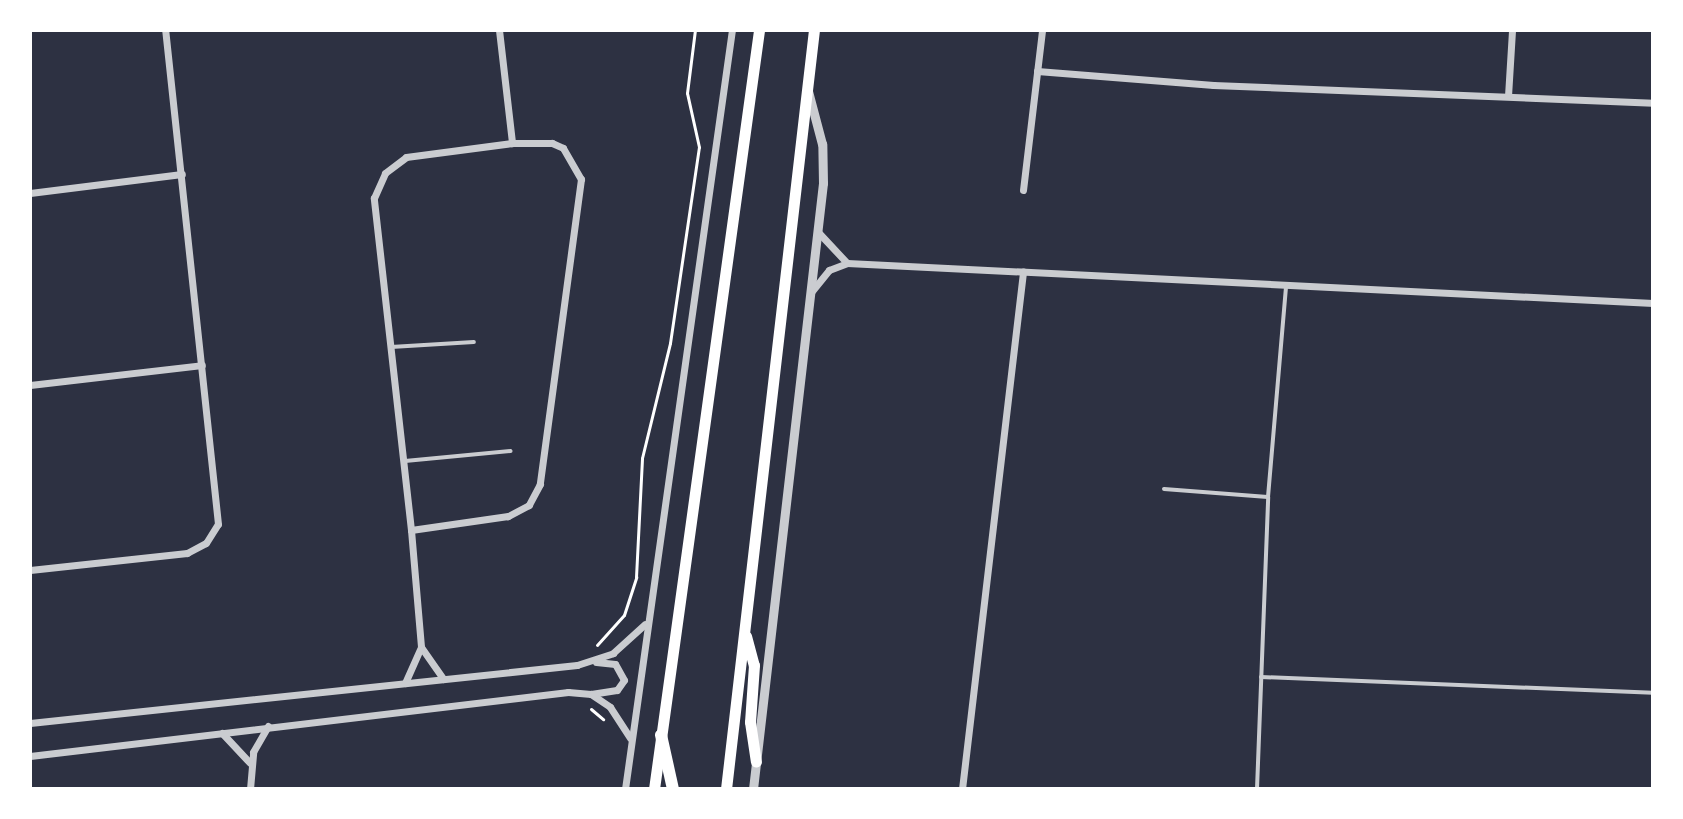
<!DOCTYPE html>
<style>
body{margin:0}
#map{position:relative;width:1683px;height:819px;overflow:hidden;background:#2d3142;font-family:Jost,sans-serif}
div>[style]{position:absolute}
.path>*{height:3px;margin:-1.5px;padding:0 1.5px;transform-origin:1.5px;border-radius:1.5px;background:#fff}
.service>*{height:4px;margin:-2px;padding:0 2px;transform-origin:2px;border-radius:2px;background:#caccd0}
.minor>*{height:7px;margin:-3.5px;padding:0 3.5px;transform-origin:3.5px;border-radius:3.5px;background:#caccd0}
.tertiary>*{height:9px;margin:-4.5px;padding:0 4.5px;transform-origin:4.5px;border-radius:4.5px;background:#caccd0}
.secondary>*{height:11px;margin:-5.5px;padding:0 5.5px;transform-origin:5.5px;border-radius:5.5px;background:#fff}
.primary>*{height:12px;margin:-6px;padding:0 6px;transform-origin:6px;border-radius:6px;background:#fff}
span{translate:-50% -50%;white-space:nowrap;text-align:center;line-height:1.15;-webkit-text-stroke:6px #fff;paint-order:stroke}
.frame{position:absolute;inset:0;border:32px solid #fff;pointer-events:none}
</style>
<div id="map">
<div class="path">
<i style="left:597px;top:645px;width:40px;rotate:-48deg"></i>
<i style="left:624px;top:615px;width:40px;rotate:-72deg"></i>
<i style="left:636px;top:577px;width:119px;rotate:-87.1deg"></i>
<i style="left:642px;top:458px;width:118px;rotate:-76.3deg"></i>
<i style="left:670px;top:343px;width:198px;rotate:-81.6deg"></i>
<i style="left:699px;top:147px;width:55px;rotate:-102.5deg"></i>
<i style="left:687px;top:93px;width:64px;rotate:-82.8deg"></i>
<i style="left:591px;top:709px;width:16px;rotate:40deg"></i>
</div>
<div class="service">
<i style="left:391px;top:347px;width:83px;rotate:-3.4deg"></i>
<i style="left:405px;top:461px;width:106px;rotate:-5.4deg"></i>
<i style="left:1164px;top:489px;width:104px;rotate:4.4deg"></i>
<i style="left:1261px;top:677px;width:392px;rotate:2.3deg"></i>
<i style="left:1257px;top:789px;width:292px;rotate:-87.8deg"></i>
<i style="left:1268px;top:497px;width:213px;rotate:-85.1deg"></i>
</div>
<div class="minor">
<i style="left:499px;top:30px;width:114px;rotate:83.4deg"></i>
<i style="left:1037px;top:71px;width:177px;rotate:4.5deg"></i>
<i style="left:1213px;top:85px;width:440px;rotate:2.3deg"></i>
<i style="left:1508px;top:96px;width:66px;rotate:-86.5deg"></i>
<i style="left:512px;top:143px;width:40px"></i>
<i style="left:552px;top:143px;width:12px;rotate:24deg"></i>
<i style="left:563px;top:148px;width:36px;rotate:60deg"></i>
<i style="left:581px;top:179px;width:308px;rotate:97.7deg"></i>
<i style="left:540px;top:484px;width:24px;rotate:118deg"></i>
<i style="left:529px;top:505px;width:24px;rotate:152deg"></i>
<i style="left:508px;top:516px;width:98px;rotate:171.8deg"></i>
<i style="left:411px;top:530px;width:334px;rotate:-96.4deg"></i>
<i style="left:374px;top:198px;width:27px;rotate:-66deg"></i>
<i style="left:385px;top:173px;width:26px;rotate:-37deg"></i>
<i style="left:406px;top:157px;width:107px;rotate:-7.5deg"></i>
<i style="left:1023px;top:190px;width:161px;rotate:-83.2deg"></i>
<i style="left:30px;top:193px;width:153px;rotate:-7.1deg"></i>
<i style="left:818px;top:232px;width:42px;rotate:46.9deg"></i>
<i style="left:812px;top:291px;width:27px;rotate:-51deg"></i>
<i style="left:829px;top:270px;width:19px;rotate:-21deg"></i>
<i style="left:847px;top:263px;width:807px;rotate:2.84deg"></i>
<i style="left:30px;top:385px;width:173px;rotate:-6.6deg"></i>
<i style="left:411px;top:530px;width:117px;rotate:85.1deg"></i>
<i style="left:421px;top:647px;width:39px;rotate:55deg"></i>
<i style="left:30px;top:570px;width:158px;rotate:-6.2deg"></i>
<i style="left:187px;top:553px;width:21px;rotate:-28deg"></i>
<i style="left:206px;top:543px;width:22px;rotate:-58deg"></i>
<i style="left:218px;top:524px;width:497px;rotate:-96.1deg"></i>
<i style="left:405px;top:683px;width:37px;rotate:-66deg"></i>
<i style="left:591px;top:694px;width:26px;rotate:-9deg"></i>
<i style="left:617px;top:690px;width:12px;rotate:-55deg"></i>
<i style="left:624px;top:680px;width:18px;rotate:-119deg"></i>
<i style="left:615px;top:664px;width:19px;rotate:-174deg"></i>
<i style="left:30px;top:723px;width:550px;rotate:-6.05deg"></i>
<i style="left:577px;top:665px;width:38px;rotate:-18deg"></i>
<i style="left:613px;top:653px;width:43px;rotate:-42.2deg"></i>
<i style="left:222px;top:733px;width:41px;rotate:47deg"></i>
<i style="left:30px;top:756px;width:542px;rotate:-6.78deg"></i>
<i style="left:568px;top:692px;width:23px;rotate:5deg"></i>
<i style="left:591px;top:694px;width:23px;rotate:34deg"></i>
<i style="left:610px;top:707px;width:37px;rotate:57deg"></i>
<i style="left:250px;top:789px;width:37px;rotate:-85deg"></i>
<i style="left:253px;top:752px;width:30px;rotate:-60deg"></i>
<i style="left:625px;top:789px;width:767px;rotate:-81.98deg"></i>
<i style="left:962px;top:789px;width:521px;rotate:-83.27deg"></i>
</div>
<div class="tertiary">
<i style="left:753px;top:789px;width:610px;rotate:-83.41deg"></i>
<i style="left:823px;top:183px;width:39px;rotate:-91deg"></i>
<i style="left:822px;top:144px;width:55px;rotate:-104.8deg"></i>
</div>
<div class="secondary">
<i style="left:746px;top:636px;width:30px;rotate:75deg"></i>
<i style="left:754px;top:665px;width:57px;rotate:94deg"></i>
<i style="left:750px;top:722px;width:40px;rotate:81.5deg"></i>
<i style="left:654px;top:789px;width:766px;rotate:-82.12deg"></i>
<i style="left:726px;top:789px;width:764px;rotate:-83.39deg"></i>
</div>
<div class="primary">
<i style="left:661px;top:735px;width:55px;rotate:77.5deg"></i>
</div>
<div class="frame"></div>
</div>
